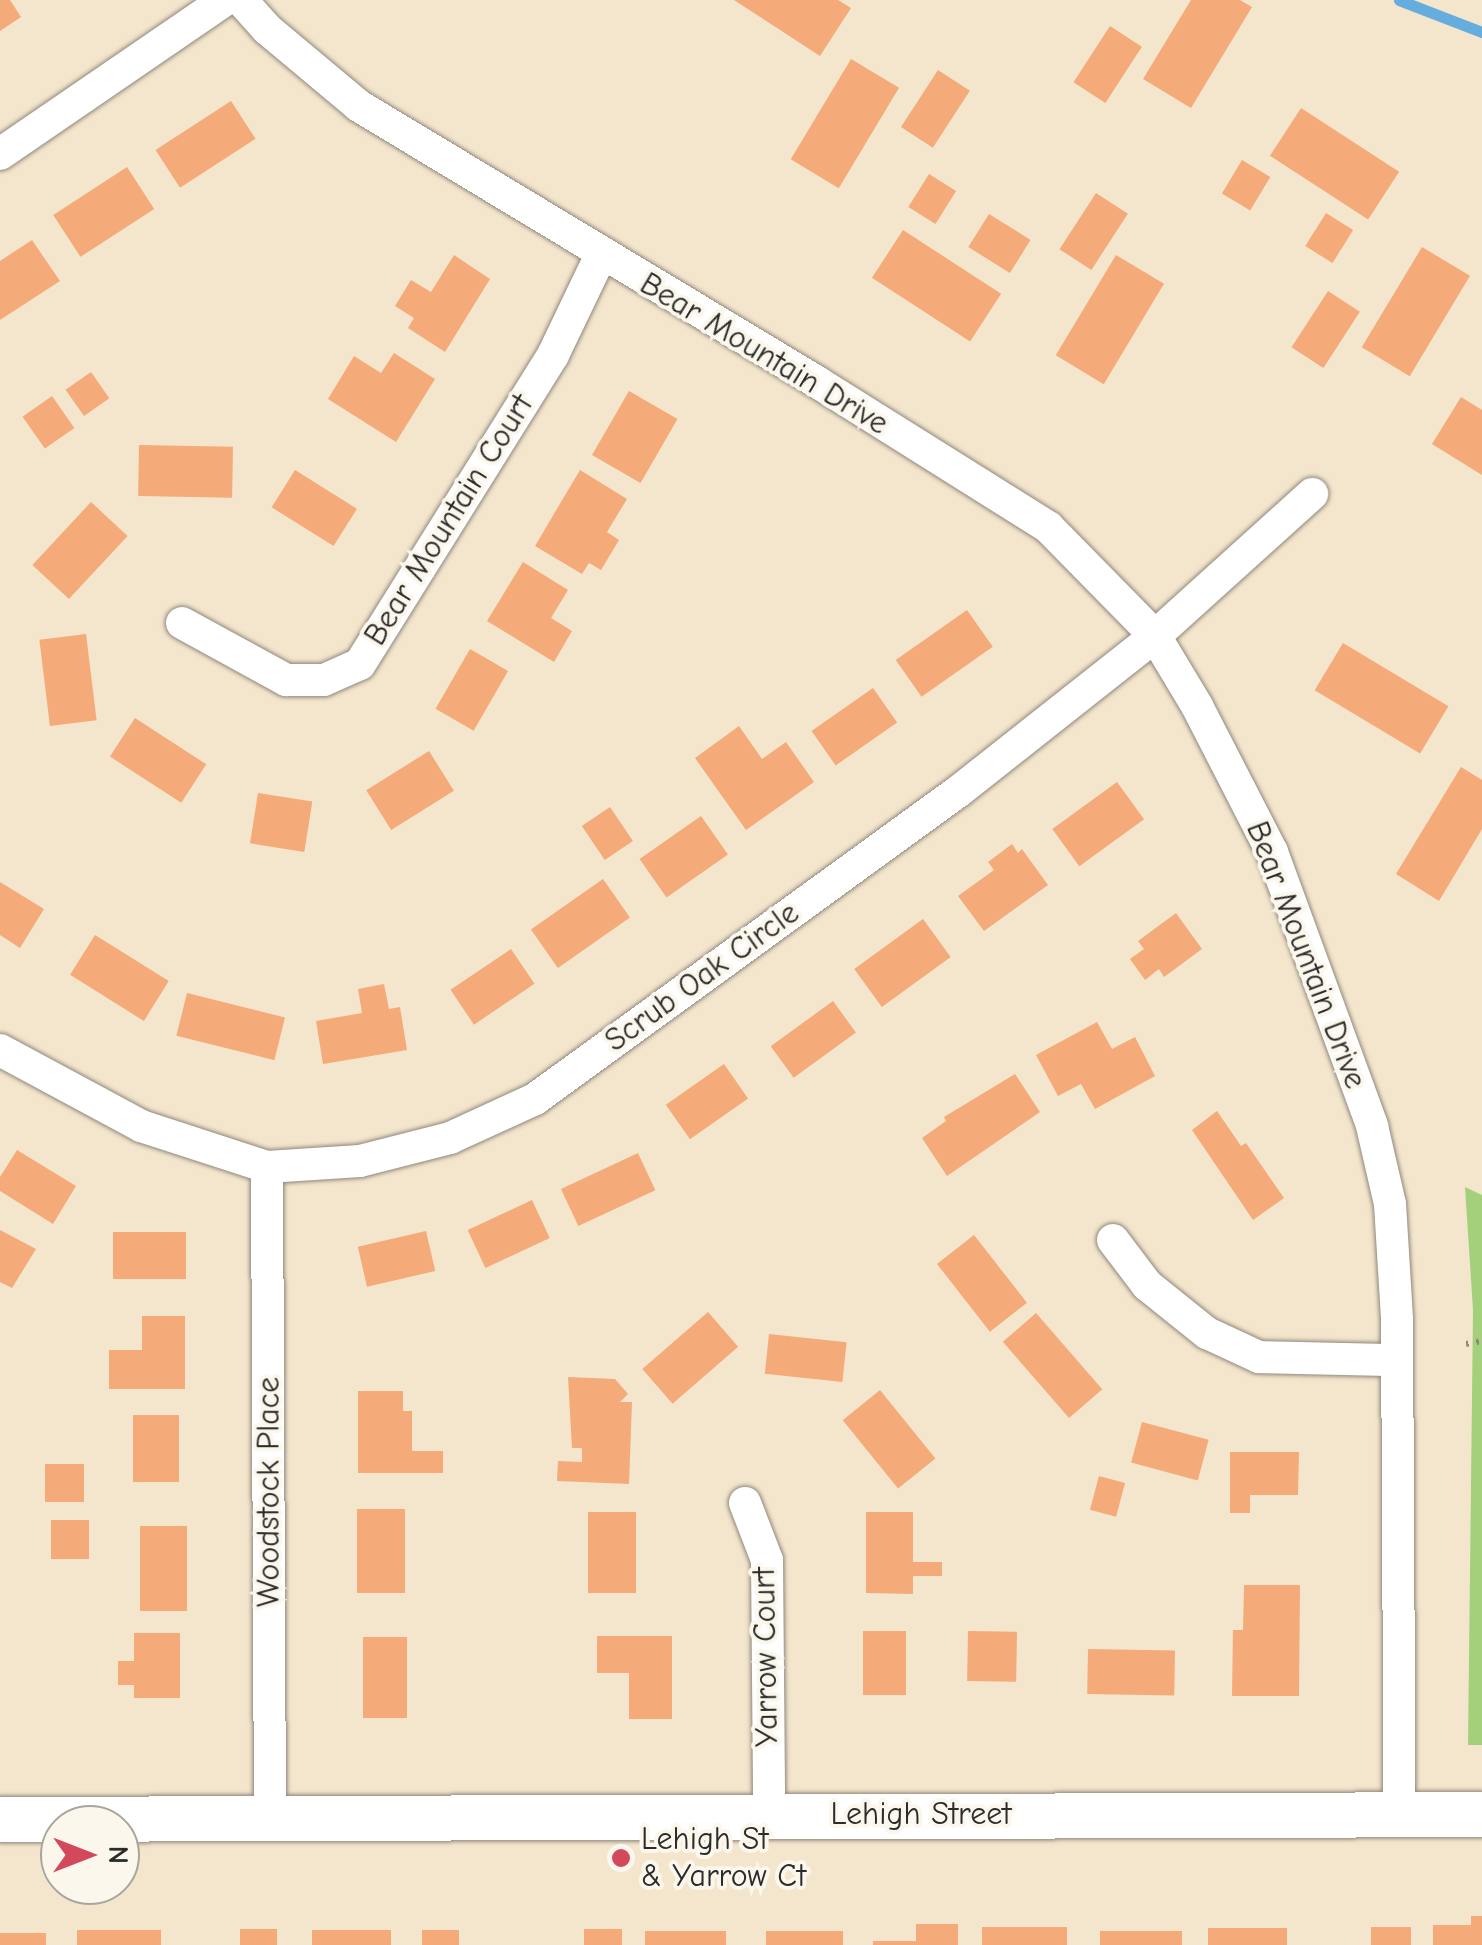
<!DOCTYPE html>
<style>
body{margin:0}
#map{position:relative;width:1482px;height:1945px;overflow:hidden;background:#f4e6cd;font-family:"Comic Neue",sans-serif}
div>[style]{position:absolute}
.green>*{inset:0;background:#a4d07c}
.stream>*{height:11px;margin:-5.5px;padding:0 5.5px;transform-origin:5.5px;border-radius:5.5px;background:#64addc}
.building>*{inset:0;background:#f4aa79;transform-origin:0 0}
.path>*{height:6px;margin-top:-3px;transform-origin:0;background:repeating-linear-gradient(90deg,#90887c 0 2.5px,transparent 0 10.5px)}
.roads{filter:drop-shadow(0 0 2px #90887c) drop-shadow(0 0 2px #90887c)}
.street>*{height:32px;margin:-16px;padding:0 16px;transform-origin:16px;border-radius:16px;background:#fff}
.secondary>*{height:45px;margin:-22.5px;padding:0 22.5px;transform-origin:22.5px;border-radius:22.5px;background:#fff}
.dots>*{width:28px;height:28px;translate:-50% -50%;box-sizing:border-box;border:5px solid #fbf7ec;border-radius:50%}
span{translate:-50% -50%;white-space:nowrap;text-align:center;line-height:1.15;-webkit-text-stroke:8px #fbf7ec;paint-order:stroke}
.street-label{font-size:32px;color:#2b2b2b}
.poi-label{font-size:32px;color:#2b2b2b}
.left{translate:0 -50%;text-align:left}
.north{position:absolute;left:40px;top:1805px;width:100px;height:100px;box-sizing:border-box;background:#fbf7ec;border:2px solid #a8a59f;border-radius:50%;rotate:90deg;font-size:28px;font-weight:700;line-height:40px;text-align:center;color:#2b2b2b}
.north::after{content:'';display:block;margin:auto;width:35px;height:45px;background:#d1495b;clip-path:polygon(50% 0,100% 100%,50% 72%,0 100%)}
</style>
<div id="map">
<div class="green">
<i style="clip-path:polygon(1465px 1187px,1482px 1195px,1482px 1745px,1468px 1745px,1473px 1310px)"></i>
</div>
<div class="stream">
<i style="left:1399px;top:0;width:89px;rotate:21.1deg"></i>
</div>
<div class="building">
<i style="clip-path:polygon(0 0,10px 0,21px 17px,0 31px)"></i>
<i style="clip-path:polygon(734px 0,838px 0,851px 8px,820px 56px)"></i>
<i style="clip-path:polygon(1191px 0,1240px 0,1252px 7px,1191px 108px,1143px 79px)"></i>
<i style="left:1110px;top:26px;width:38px;height:67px;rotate:33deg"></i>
<i style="left:851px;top:59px;width:56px;height:117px;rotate:31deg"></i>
<i style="left:938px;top:70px;width:38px;height:68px;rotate:33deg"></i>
<i style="left:231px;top:101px;width:45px;height:90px;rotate:57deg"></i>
<i style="left:1301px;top:108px;width:117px;height:57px;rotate:33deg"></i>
<i style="left:1242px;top:160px;width:33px;height:39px;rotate:31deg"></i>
<i style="left:127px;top:167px;width:50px;height:88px;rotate:57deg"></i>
<i style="left:929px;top:174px;width:32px;height:39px;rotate:32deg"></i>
<i style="left:1096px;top:193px;width:38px;height:67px;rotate:33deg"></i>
<i style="left:1326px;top:213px;width:32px;height:39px;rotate:32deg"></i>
<i style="left:989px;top:214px;width:49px;height:39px;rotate:32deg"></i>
<i style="left:903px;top:230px;width:117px;height:57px;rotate:33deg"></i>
<i style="clip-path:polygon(32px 240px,60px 281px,0 320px,0 261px)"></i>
<i style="left:1422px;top:247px;width:56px;height:117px;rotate:31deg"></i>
<i style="clip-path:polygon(454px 255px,490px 279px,445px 352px,408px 328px,414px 318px,395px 306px,411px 280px,431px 292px)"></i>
<i style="left:1116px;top:255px;width:56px;height:117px;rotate:31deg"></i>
<i style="left:1328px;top:291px;width:38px;height:67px;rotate:33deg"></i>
<i style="clip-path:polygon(394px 353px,435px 379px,396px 442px,328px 399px,354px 356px,381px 373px)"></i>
<i style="left:91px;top:372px;width:32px;height:31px;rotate:55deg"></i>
<i style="left:629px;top:391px;width:56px;height:74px;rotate:30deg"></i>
<i style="left:52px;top:396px;width:39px;height:36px;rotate:55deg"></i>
<i style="clip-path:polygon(1461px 397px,1482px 410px,1482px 475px,1432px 444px)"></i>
<i style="left:139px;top:445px;width:94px;height:51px;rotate:1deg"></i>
<i style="left:295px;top:470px;width:73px;height:44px;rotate:32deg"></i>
<i style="clip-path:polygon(580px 470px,627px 499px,607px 532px,619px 540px,601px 570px,589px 563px,582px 574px,535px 546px)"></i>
<i style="left:91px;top:502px;width:50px;height:86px;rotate:43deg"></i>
<i style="clip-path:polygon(523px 562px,568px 590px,551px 618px,572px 631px,554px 662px,487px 621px)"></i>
<i style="left:967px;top:610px;width:45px;height:87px;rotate:55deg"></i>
<i style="left:86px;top:634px;width:87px;height:47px;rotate:83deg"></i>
<i style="left:1343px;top:643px;width:123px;height:55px;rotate:31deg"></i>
<i style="left:470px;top:649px;width:44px;height:69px;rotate:30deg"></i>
<i style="left:873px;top:688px;width:42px;height:75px;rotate:55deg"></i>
<i style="left:135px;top:718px;width:85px;height:46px;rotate:33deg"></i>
<i style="clip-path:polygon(739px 726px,762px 759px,786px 742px,814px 782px,746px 830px,695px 758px)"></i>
<i style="left:429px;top:751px;width:47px;height:74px;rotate:58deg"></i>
<i style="clip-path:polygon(1461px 767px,1482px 780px,1482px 829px,1439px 901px,1396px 874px)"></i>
<i style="left:1117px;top:782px;width:46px;height:80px;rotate:54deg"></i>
<i style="left:258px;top:793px;width:55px;height:51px;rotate:9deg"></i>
<i style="left:610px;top:807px;width:41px;height:34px;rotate:56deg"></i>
<i style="left:701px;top:816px;width:47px;height:75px;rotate:55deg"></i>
<i style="clip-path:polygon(1012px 844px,1018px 853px,1022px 849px,1048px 885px,984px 931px,958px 896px,994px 870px,988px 862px)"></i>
<i style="left:603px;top:879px;width:47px;height:88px;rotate:55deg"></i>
<i style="clip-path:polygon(0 882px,44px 909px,20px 948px,0 935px)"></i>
<i style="clip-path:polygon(1176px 913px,1202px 949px,1164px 977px,1159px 969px,1145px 980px,1130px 959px,1144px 949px,1138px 941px)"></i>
<i style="left:923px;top:919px;width:47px;height:85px;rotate:54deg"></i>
<i style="left:95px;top:935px;width:87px;height:47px;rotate:32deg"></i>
<i style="left:511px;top:949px;width:42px;height:73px;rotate:56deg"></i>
<i style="clip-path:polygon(384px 984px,389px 1009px,400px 1007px,407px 1050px,323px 1064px,316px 1021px,362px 1013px,358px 989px)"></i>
<i style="left:187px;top:993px;width:101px;height:44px;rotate:14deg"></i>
<i style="left:833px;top:1001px;width:39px;height:77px;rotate:54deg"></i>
<i style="clip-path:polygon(1097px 1022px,1112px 1049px,1135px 1037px,1155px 1076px,1095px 1109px,1081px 1084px,1058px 1096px,1036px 1055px)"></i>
<i style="left:724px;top:1064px;width:42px;height:71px;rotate:55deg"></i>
<i style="clip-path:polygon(1015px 1074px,1040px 1112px,947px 1176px,922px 1138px,946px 1121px,944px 1117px)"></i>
<i style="clip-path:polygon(1217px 1111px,1241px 1146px,1246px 1143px,1284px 1198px,1253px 1220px,1192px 1130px)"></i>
<i style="clip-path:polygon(17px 1150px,76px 1186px,53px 1224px,0 1191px,0 1177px)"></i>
<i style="left:638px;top:1153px;width:41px;height:85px;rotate:65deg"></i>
<i style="left:532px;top:1200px;width:42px;height:71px;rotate:65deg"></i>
<i style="clip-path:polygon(0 1230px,36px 1249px,12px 1288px,0 1282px)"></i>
<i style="left:426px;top:1231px;width:41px;height:70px;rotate:77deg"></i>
<i style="left:113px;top:1232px;width:73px;height:47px"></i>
<i style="left:974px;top:1235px;width:86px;height:47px;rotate:52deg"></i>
<i style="left:708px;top:1312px;width:46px;height:87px;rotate:49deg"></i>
<i style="left:1036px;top:1313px;width:101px;height:44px;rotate:49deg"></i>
<i style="clip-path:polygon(142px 1316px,185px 1316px,185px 1389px,109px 1389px,109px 1350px,142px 1350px)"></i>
<i style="left:769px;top:1334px;width:78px;height:40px;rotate:6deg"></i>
<i style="clip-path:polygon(568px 1377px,615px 1379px,628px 1394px,620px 1402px,632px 1402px,629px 1484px,557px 1481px,558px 1461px,582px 1462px,582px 1448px,572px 1448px)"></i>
<i style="left:880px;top:1390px;width:88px;height:48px;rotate:51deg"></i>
<i style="clip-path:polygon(358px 1391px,403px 1391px,403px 1411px,412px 1411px,412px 1451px,443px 1451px,443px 1473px,358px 1473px)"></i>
<i style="left:133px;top:1415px;width:46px;height:67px"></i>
<i style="left:1142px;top:1422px;width:69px;height:42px;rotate:15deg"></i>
<i style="clip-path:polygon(1230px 1452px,1299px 1452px,1298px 1495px,1250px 1495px,1250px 1513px,1230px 1513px)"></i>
<i style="left:45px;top:1464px;width:39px;height:38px"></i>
<i style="left:1099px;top:1476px;width:27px;height:35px;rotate:15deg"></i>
<i style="left:357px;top:1509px;width:48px;height:84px"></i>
<i style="left:588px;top:1512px;width:48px;height:81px"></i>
<i style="clip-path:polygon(866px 1512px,913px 1512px,913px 1562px,942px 1562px,942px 1576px,913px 1576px,913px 1594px,866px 1593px)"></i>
<i style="left:51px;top:1520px;width:38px;height:39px"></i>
<i style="left:140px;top:1526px;width:47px;height:85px"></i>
<i style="clip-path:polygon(1244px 1585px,1300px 1585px,1299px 1696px,1232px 1696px,1233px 1630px,1243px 1630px)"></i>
<i style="left:863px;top:1631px;width:43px;height:64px"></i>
<i style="left:968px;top:1631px;width:49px;height:50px;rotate:1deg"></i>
<i style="clip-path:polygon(134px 1633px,180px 1633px,180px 1698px,134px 1698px,134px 1685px,118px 1685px,118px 1661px,134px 1661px)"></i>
<i style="clip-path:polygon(597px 1636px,672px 1636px,672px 1719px,629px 1719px,629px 1673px,597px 1673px)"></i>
<i style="left:363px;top:1637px;width:44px;height:81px"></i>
<i style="left:1088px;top:1649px;width:87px;height:45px;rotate:1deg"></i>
<i style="clip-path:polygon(1471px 1916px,1482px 1916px,1482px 1945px,1433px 1945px,1433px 1925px,1471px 1925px)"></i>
<i style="clip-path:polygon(916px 1924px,958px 1924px,958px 1945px,873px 1945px,873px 1941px,916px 1941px)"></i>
<i style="left:982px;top:1927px;width:85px;height:18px"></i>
<i style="left:1371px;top:1927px;width:40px;height:18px"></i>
<i style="left:1208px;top:1928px;width:79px;height:17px"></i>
<i style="left:240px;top:1929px;width:37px;height:16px"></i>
<i style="left:584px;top:1929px;width:38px;height:16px"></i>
<i style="left:77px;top:1930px;width:84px;height:15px"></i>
<i style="left:312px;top:1930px;width:79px;height:15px"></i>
<i style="left:422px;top:1930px;width:37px;height:15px"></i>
<i style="left:645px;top:1931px;width:81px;height:14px"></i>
<i style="left:766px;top:1931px;width:77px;height:14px"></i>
<i style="left:1100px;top:1931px;width:82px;height:14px"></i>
<i style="left:0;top:1933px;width:46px;height:12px"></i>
</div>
<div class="path">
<i style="left:1466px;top:1344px;width:16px;rotate:-11deg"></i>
</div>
<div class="roads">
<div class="street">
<i style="left:241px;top:0;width:39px;rotate:48deg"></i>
<i style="left:267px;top:29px;width:120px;rotate:39.9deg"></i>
<i style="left:359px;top:106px;width:535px;rotate:31.07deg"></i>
<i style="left:817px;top:382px;width:273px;rotate:32.1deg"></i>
<i style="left:1048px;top:527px;width:153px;rotate:45.5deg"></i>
<i style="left:1155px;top:636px;width:82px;rotate:59deg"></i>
<i style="left:1197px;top:706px;width:164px;rotate:62.8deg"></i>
<i style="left:1272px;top:852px;width:292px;rotate:69.9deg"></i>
<i style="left:1372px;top:1126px;width:80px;rotate:77deg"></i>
<i style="left:1390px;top:1204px;width:116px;rotate:86.5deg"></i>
<i style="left:1397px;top:1320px;width:494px;rotate:89.7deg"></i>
<i style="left:0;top:154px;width:273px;rotate:-34.4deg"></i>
<i style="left:182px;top:623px;width:119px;rotate:28.7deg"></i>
<i style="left:286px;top:680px;width:38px"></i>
<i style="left:324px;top:680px;width:39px;rotate:-24deg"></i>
<i style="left:360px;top:664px;width:364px;rotate:-58deg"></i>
<i style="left:553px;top:355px;width:111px;rotate:-64.4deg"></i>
<i style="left:0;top:1050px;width:160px;rotate:28.3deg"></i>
<i style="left:141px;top:1126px;width:133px;rotate:18deg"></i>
<i style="left:267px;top:1167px;width:93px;rotate:-3.7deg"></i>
<i style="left:360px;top:1161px;width:93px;rotate:-14.3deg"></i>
<i style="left:450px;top:1138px;width:94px;rotate:-24.6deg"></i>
<i style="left:535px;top:1099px;width:524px;rotate:-36deg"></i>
<i style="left:959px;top:791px;width:250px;rotate:-38.3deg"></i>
<i style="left:1155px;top:636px;width:212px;rotate:-42.1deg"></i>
<i style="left:267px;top:1167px;width:651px;rotate:89.74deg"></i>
<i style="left:1113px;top:1240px;width:56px;rotate:52.9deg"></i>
<i style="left:1147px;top:1285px;width:77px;rotate:38.7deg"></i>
<i style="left:1207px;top:1333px;width:57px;rotate:24.8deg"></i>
<i style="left:1259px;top:1357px;width:136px;rotate:1.3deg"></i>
<i style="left:745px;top:1503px;width:61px;rotate:68.9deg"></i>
<i style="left:767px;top:1560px;width:254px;rotate:89.5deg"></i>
</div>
<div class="secondary">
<i style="left:0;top:1819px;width:1482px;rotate:-0.19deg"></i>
</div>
</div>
<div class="dots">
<i style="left:621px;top:1858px;background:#d1495b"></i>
</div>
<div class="street-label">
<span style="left:764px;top:354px;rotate:31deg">Bear Mountain Drive</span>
<span style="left:449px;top:520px;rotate:-58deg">Bear Mountain Court</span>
<span style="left:1306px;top:955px;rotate:69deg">Bear Mountain Drive</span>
<span style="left:702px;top:977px;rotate:-36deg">Scrub Oak Circle</span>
<span style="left:269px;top:1492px;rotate:-90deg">Woodstock Place</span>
<span style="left:766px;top:1657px;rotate:-91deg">Yarrow Court</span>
<span style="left:921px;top:1814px">Lehigh Street</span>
</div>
<div class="poi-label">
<span class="left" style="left:641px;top:1858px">Lehigh St<br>&amp; Yarrow Ct</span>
</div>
<div class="north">N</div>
</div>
